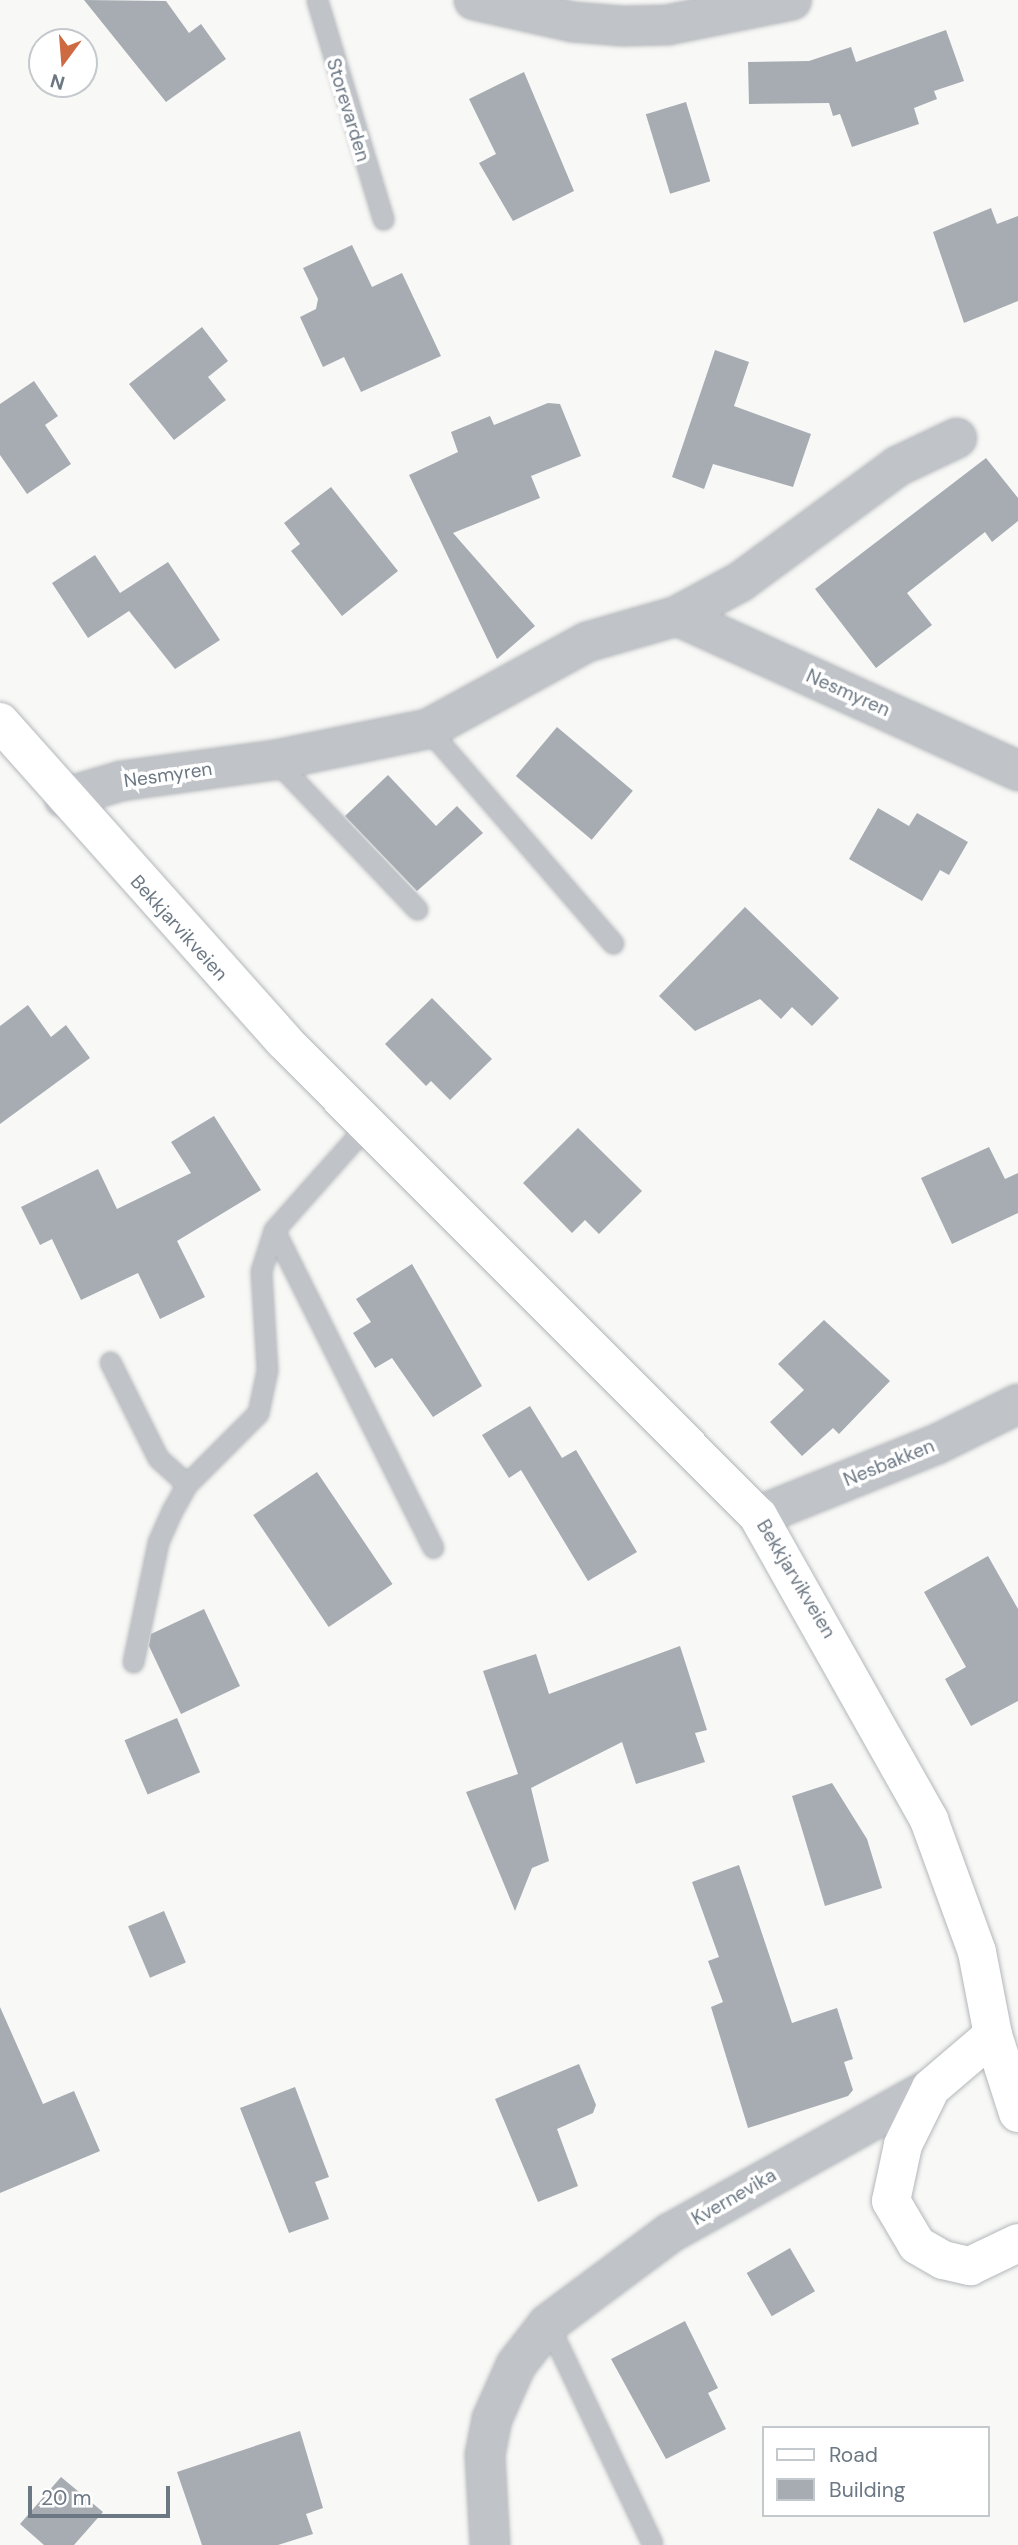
<!DOCTYPE html>
<style>
body{margin:0}
#map{position:relative;width:1018px;height:2545px;overflow:hidden;background:#f8f8f6;font-family:"DM Sans",sans-serif}
div>[style]{position:absolute}
.building>*{inset:0;background:#a6acb2;transform-origin:0 0}
.roads{filter:drop-shadow(0 0 2px #b3b7bb) drop-shadow(0 0 2px #b3b7bb)}
.lane>*{height:19px;margin:-9.5px;padding:0 9.5px;transform-origin:9.5px;border-radius:9.5px;background:#c0c3c7}
.street>*{height:38px;margin:-19px;padding:0 19px;transform-origin:19px;border-radius:19px;background:#c0c3c7}
.secondary>*{height:38px;margin:-19px;padding:0 19px;transform-origin:19px;border-radius:19px;background:#fff}
span{translate:-50% -50%;white-space:nowrap;text-align:center;line-height:1.15;-webkit-text-stroke:7px #fff;paint-order:stroke}
.street-label{font-size:19px;color:#6b7783}
.legend{position:absolute;left:762px;top:2426px;width:228px;height:91px;box-sizing:border-box;background:#fff;border:2px solid #c4c9cd;margin:0;padding:9px 12px;list-style:none;font-size:21px;color:#6b7783}
.legend li{display:flex;align-items:center;gap:14px;height:35px}
.legend b{width:35px;border:2px solid #c4c9cd}
.north{position:absolute;left:28px;top:28px;width:70px;height:70px;box-sizing:border-box;background:#fff;border:2px solid #c4c9cd;border-radius:50%;rotate:196deg;font-size:19px;font-weight:700;line-height:28px;text-align:center;color:#6b7783}
.north::after{content:'';display:block;margin:auto;width:24px;height:32px;background:#cd6a41;clip-path:polygon(50% 0,100% 100%,50% 72%,0 100%)}
.scale{position:absolute;left:28px;top:2486px;width:142px;height:32px;box-sizing:border-box;border:4px solid #6b7783;border-top:0;padding-left:9px;font-size:21px;line-height:24px;white-space:nowrap;color:#6b7783;-webkit-text-stroke:5px #fff;paint-order:stroke}
</style>
<div id="map">
<div class="building">
<i style="clip-path:polygon(84px 0,166px 1px,189px 33px,201px 24px,226px 59px,166px 102px)"></i>
<i style="clip-path:polygon(946px 30px,964px 81px,934px 91px,937px 99px,914px 108px,919px 124px,852px 147px,840px 114px,833px 116px,829px 103px,749px 104px,748px 62px,809px 61px,851px 47px,856px 62px)"></i>
<i style="clip-path:polygon(524px 72px,574px 191px,513px 221px,479px 163px,496px 154px,469px 99px)"></i>
<i style="left:686px;top:102px;width:83px;height:42px;rotate:73deg"></i>
<i style="clip-path:polygon(991px 208px,997px 224px,1018px 216px,1018px 301px,964px 323px,933px 232px)"></i>
<i style="clip-path:polygon(352px 245px,372px 287px,402px 273px,441px 356px,361px 392px,344px 357px,323px 367px,300px 317px,316px 309px,318px 299px,303px 268px)"></i>
<i style="clip-path:polygon(202px 327px,228px 361px,208px 377px,226px 400px,174px 440px,129px 384px)"></i>
<i style="clip-path:polygon(715px 350px,749px 362px,734px 406px,811px 434px,793px 487px,713px 464px,704px 489px,672px 477px)"></i>
<i style="clip-path:polygon(34px 381px,58px 416px,45px 425px,71px 464px,27px 494px,0 455px,0 404px)"></i>
<i style="clip-path:polygon(548px 403px,560px 404px,581px 456px,531px 476px,540px 498px,453px 533px,535px 626px,497px 659px,409px 475px,458px 452px,451px 432px,490px 416px,494px 425px)"></i>
<i style="clip-path:polygon(986px 458px,1018px 498px,1018px 521px,992px 542px,985px 532px,907px 593px,932px 625px,876px 668px,815px 589px)"></i>
<i style="clip-path:polygon(331px 487px,398px 571px,342px 616px,291px 551px,300px 544px,284px 523px)"></i>
<i style="clip-path:polygon(95px 555px,120px 593px,168px 562px,220px 640px,175px 669px,129px 611px,88px 638px,52px 583px)"></i>
<i style="left:557px;top:727px;width:99px;height:64px;rotate:40deg"></i>
<i style="clip-path:polygon(388px 775px,436px 826px,457px 806px,483px 833px,417px 891px,345px 816px)"></i>
<i style="clip-path:polygon(878px 808px,909px 826px,917px 813px,968px 842px,949px 875px,940px 870px,922px 901px,849px 859px)"></i>
<i style="clip-path:polygon(745px 907px,839px 998px,812px 1026px,792px 1007px,781px 1019px,760px 999px,695px 1031px,659px 996px)"></i>
<i style="clip-path:polygon(432px 998px,492px 1059px,450px 1100px,431px 1081px,426px 1086px,385px 1044px)"></i>
<i style="clip-path:polygon(28px 1005px,51px 1037px,66px 1025px,90px 1058px,0 1124px,0 1026px)"></i>
<i style="clip-path:polygon(214px 1116px,261px 1190px,177px 1241px,205px 1297px,160px 1319px,138px 1273px,81px 1300px,52px 1239px,40px 1245px,21px 1207px,98px 1169px,117px 1209px,191px 1173px,171px 1142px)"></i>
<i style="clip-path:polygon(578px 1128px,642px 1191px,599px 1234px,585px 1220px,572px 1233px,523px 1183px)"></i>
<i style="clip-path:polygon(989px 1147px,1005px 1179px,1018px 1173px,1018px 1213px,952px 1244px,921px 1178px)"></i>
<i style="clip-path:polygon(412px 1264px,482px 1386px,433px 1417px,392px 1358px,375px 1368px,353px 1333px,371px 1322px,356px 1299px)"></i>
<i style="clip-path:polygon(824px 1320px,890px 1381px,839px 1434px,833px 1428px,802px 1456px,770px 1422px,804px 1390px,778px 1364px)"></i>
<i style="clip-path:polygon(530px 1406px,562px 1458px,576px 1450px,637px 1552px,588px 1581px,521px 1470px,509px 1478px,482px 1435px)"></i>
<i style="left:317px;top:1472px;width:135px;height:77px;rotate:56deg"></i>
<i style="clip-path:polygon(988px 1556px,1018px 1609px,1018px 1701px,971px 1726px,945px 1679px,966px 1667px,924px 1592px)"></i>
<i style="clip-path:polygon(204px 1609px,240px 1686px,181px 1714px,149px 1646px,151px 1634px)"></i>
<i style="clip-path:polygon(680px 1646px,707px 1730px,695px 1733px,705px 1762px,636px 1784px,622px 1742px,531px 1788px,549px 1861px,532px 1868px,515px 1911px,466px 1792px,518px 1774px,483px 1671px,536px 1654px,549px 1694px)"></i>
<i style="left:177px;top:1718px;width:59px;height:57px;rotate:67deg"></i>
<i style="clip-path:polygon(832px 1783px,867px 1839px,882px 1888px,825px 1906px,792px 1796px)"></i>
<i style="clip-path:polygon(739px 1865px,792px 2023px,837px 2008px,853px 2059px,844px 2062px,853px 2090px,848px 2096px,748px 2128px,711px 2007px,723px 2002px,708px 1961px,719px 1957px,692px 1882px)"></i>
<i style="left:164px;top:1911px;width:56px;height:39px;rotate:67deg"></i>
<i style="clip-path:polygon(0 2007px,43px 2104px,74px 2091px,100px 2151px,0 2193px)"></i>
<i style="clip-path:polygon(579px 2064px,596px 2105px,593px 2113px,557px 2129px,578px 2186px,538px 2202px,495px 2099px)"></i>
<i style="clip-path:polygon(295px 2087px,329px 2177px,315px 2182px,329px 2219px,289px 2233px,240px 2108px)"></i>
<i style="left:790px;top:2248px;width:50px;height:50px;rotate:60deg"></i>
<i style="clip-path:polygon(685px 2321px,718px 2388px,708px 2393px,726px 2429px,666px 2459px,611px 2359px)"></i>
<i style="clip-path:polygon(300px 2431px,323px 2508px,306px 2514px,313px 2534px,278px 2545px,202px 2545px,177px 2472px)"></i>
<i style="clip-path:polygon(61px 2477px,103px 2512px,74px 2545px,44px 2545px,20px 2524px)"></i>
</div>
<div class="roads">
<div class="lane">
<i style="left:317px;top:0;width:229px;rotate:73.2deg"></i>
<i style="left:428px;top:729px;width:283px;rotate:49.2deg"></i>
<i style="left:275px;top:760px;width:206px;rotate:46.4deg"></i>
<i style="left:369px;top:1123px;width:143px;rotate:131.6deg"></i>
<i style="left:274px;top:1230px;width:355px;rotate:63.4deg"></i>
<i style="left:110px;top:1362px;width:107px;rotate:63.4deg"></i>
<i style="left:158px;top:1458px;width:39px;rotate:42deg"></i>
<i style="left:133px;top:1662px;width:123px;rotate:-78.2deg"></i>
<i style="left:158px;top:1542px;width:36px;rotate:-66deg"></i>
<i style="left:173px;top:1509px;width:29px;rotate:-61deg"></i>
<i style="left:187px;top:1484px;width:100px;rotate:-45deg"></i>
<i style="left:258px;top:1413px;width:44px;rotate:-78.2deg"></i>
<i style="left:267px;top:1370px;width:99px;rotate:-93.5deg"></i>
<i style="left:261px;top:1271px;width:43px;rotate:-72.4deg"></i>
<i style="left:548px;top:2324px;width:242px;rotate:64.6deg"></i>
</div>
<div class="street">
<i style="left:474px;top:0;width:101px;rotate:12.5deg"></i>
<i style="left:573px;top:22px;width:50px;rotate:4.6deg"></i>
<i style="left:623px;top:26px;width:44px;rotate:-1.3deg"></i>
<i style="left:667px;top:25px;width:127px;rotate:-11.3deg"></i>
<i style="left:677px;top:616px;width:72px;rotate:-28.4deg"></i>
<i style="left:740px;top:582px;width:196px;rotate:-36.3deg"></i>
<i style="left:898px;top:466px;width:65px;rotate:-25.4deg"></i>
<i style="left:64px;top:798px;width:59px;rotate:-16.6deg"></i>
<i style="left:121px;top:781px;width:155px;rotate:-7.8deg"></i>
<i style="left:275px;top:760px;width:156px;rotate:-11.5deg"></i>
<i style="left:428px;top:729px;width:181px;rotate:-28.7deg"></i>
<i style="left:587px;top:642px;width:94px;rotate:-16.1deg"></i>
<i style="left:677px;top:616px;width:375px;rotate:24.4deg"></i>
<i style="left:758px;top:1516px;width:193px;rotate:-21.9deg"></i>
<i style="left:937px;top:1444px;width:90px;rotate:-26.3deg"></i>
<i style="left:490px;top:2545px;width:90px;rotate:-93.2deg"></i>
<i style="left:485px;top:2455px;width:37px;rotate:-79deg"></i>
<i style="left:492px;top:2419px;width:59px;rotate:-66deg"></i>
<i style="left:516px;top:2365px;width:52px;rotate:-52deg"></i>
<i style="left:548px;top:2324px;width:152px;rotate:-36.7deg"></i>
<i style="left:670px;top:2233px;width:299px;rotate:-29.1deg"></i>
</div>
<div class="secondary">
<i style="left:0;top:722px;width:427px;rotate:48.3deg"></i>
<i style="left:284px;top:1041px;width:671px;rotate:45.06deg"></i>
<i style="left:758px;top:1516px;width:349px;rotate:60.6deg"></i>
<i style="left:929px;top:1820px;width:140px;rotate:70deg"></i>
<i style="left:977px;top:1952px;width:85px;rotate:79.1deg"></i>
<i style="left:993px;top:2035px;width:82px;rotate:72.2deg"></i>
<i style="left:993px;top:2035px;width:82px;rotate:139.5deg"></i>
<i style="left:931px;top:2088px;width:64px;rotate:116.2deg"></i>
<i style="left:903px;top:2145px;width:57px;rotate:102.1deg"></i>
<i style="left:891px;top:2201px;width:51px;rotate:59.4deg"></i>
<i style="left:917px;top:2245px;width:30px;rotate:30deg"></i>
<i style="left:943px;top:2260px;width:28px;rotate:13deg"></i>
<i style="left:970px;top:2266px;width:53px;rotate:-25.6deg"></i>
</div>
</div>
<div class="street-label">
<span style="left:348px;top:110px;rotate:73deg">Storevarden</span>
<span style="left:848px;top:693px;rotate:24deg">Nesmyren</span>
<span style="left:168px;top:775px;rotate:-8deg">Nesmyren</span>
<span style="left:179px;top:928px;rotate:48deg">Bekkjarvikveien</span>
<span style="left:889px;top:1463px;rotate:-22deg">Nesbakken</span>
<span style="left:796px;top:1579px;rotate:59deg">Bekkjarvikveien</span>
<span style="left:734px;top:2197px;rotate:-30deg">Kvernevika</span>
</div>
<ul class="legend">
<li><b style="height:9px;background:#fff"></b>Road</li>
<li><b style="height:19px;background:#a6acb2"></b>Building</li>
</ul>
<div class="north">N</div>
<div class="scale">20 m</div>
</div>
